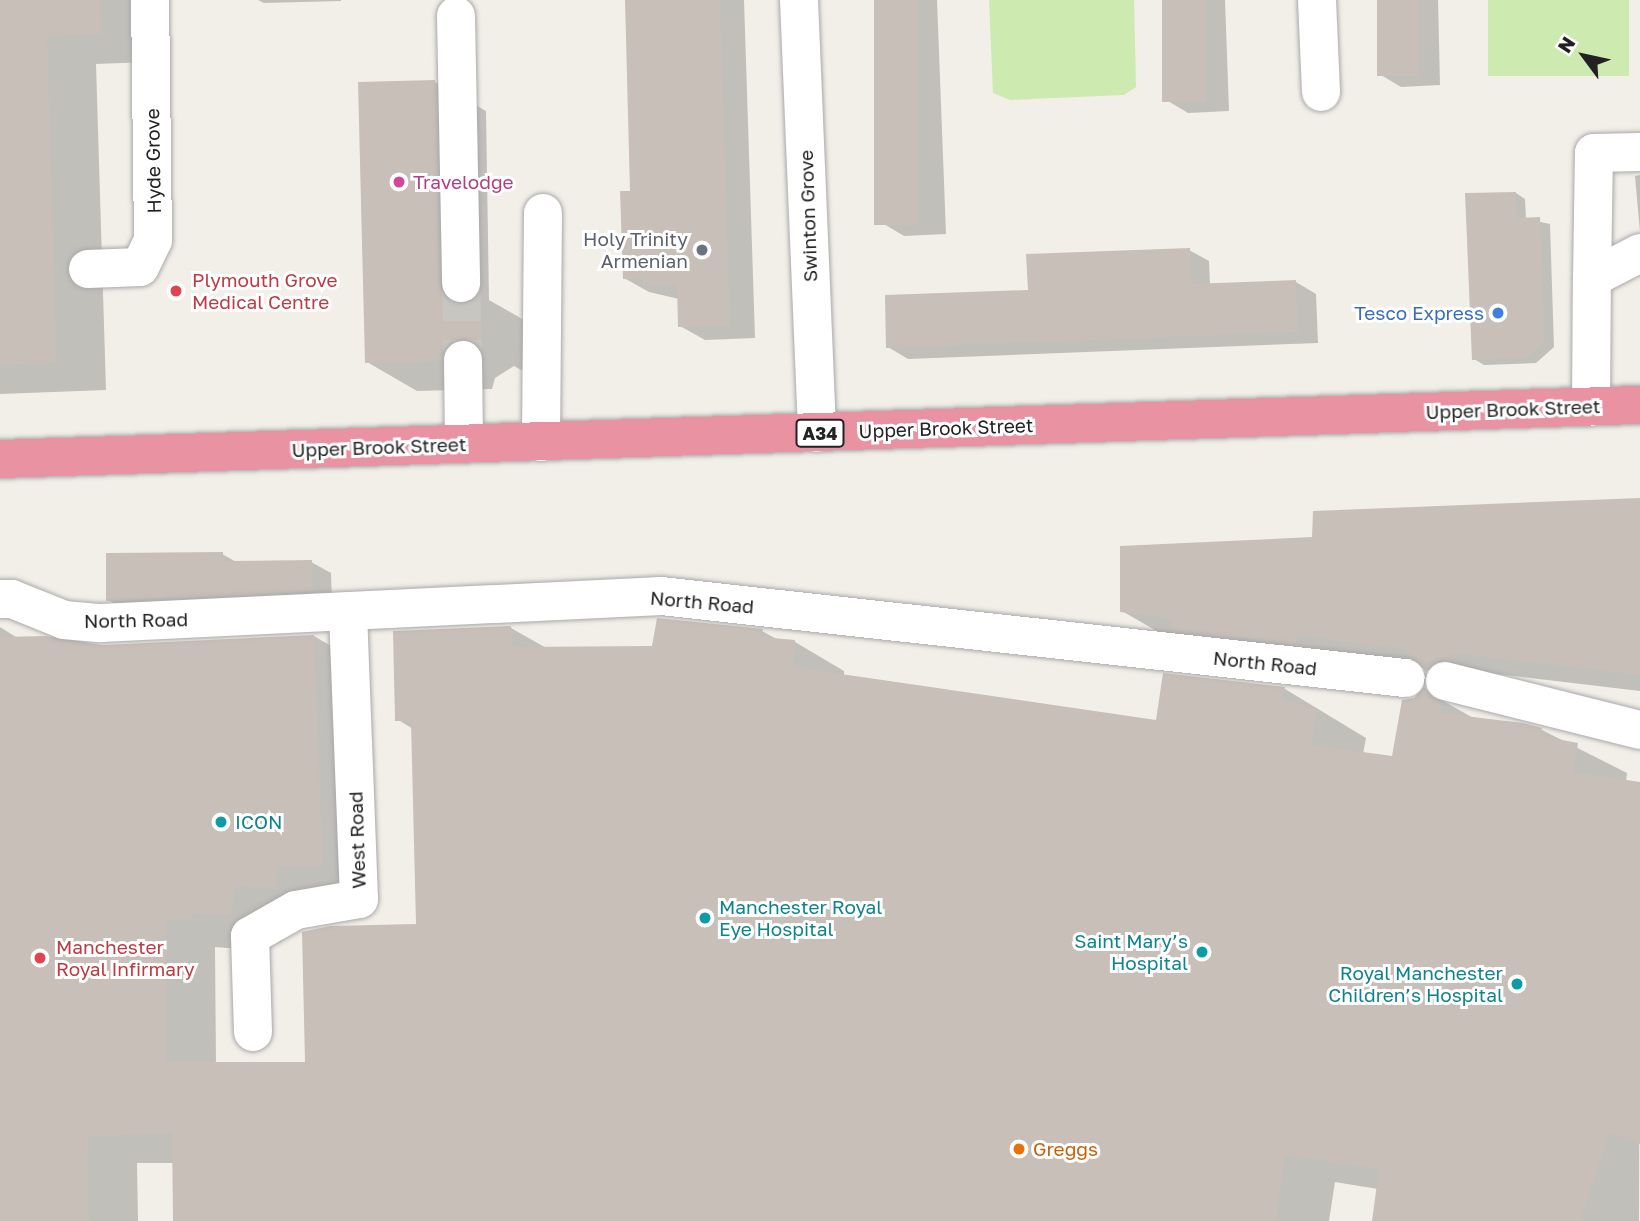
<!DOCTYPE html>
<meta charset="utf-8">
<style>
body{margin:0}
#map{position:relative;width:1640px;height:1221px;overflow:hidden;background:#f2efe9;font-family:"Golos Text",sans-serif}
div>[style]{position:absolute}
.grass>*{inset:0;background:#cdebb0;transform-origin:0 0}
.shadow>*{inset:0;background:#0003}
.building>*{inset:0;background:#c7bfb8;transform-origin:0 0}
.minor-tunnel>*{height:38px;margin-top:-19px;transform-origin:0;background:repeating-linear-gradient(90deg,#c8c6c1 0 38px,transparent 0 57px)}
.roads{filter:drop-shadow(0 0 2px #a9a9a9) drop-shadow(0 0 2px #a9a9a9)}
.minor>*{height:38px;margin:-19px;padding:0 19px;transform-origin:19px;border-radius:19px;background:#fff}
.highway>*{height:38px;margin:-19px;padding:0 19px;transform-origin:19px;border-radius:19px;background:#e892a2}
.dots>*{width:19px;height:19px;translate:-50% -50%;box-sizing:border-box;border:4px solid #fff;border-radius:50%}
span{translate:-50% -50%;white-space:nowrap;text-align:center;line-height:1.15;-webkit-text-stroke:6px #fff;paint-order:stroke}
.shield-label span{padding:2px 5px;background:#fff;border:2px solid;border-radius:5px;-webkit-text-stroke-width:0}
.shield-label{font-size:18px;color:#222;font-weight:700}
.street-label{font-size:19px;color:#222}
.hotel-label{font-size:19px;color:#b23c85}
.left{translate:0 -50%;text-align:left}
.worship-label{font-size:19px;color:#5b616d}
.right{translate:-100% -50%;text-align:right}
.health-label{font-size:19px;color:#be3a42}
.shop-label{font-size:19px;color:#366cbe}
.culture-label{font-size:19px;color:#0d838f}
.food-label{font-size:19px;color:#c56008}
.north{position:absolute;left:1549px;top:21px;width:70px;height:70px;-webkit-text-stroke:5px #fff;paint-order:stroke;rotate:303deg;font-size:19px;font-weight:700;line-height:28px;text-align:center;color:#222}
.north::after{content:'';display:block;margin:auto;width:24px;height:32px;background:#222;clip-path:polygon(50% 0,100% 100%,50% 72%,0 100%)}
</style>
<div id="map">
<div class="grass">
<i style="clip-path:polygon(989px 0,1134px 0,1136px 87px,1124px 95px,1010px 100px,993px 93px)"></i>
<i style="left:1488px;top:0;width:141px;height:76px"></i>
</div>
<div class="shadow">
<i style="clip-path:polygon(0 0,148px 0,150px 62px,96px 64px,106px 390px,0 394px)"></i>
<i style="clip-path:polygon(258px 0,341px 0,341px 1px,264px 3px)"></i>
<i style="clip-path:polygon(626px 0,744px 0,755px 338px,705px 340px,680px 326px,679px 299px,649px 292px,624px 278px,632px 193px)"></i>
<i style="clip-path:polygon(876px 0,937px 0,946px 234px,904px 236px,884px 224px)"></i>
<i style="clip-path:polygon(1164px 0,1225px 0,1229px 111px,1188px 113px,1168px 101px)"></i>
<i style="clip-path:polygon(1379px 0,1438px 0,1440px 85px,1401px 87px,1381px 75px)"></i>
<i style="clip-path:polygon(435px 82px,486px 111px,489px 300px,531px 324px,532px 376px,514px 366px,495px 378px,492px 389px,417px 391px,367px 362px)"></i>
<i style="clip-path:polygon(1640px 175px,1640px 232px,1635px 176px)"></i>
<i style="clip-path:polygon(1516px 193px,1525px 199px,1526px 219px,1550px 224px,1554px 347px,1536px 363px,1484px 365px,1474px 359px)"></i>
<i style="clip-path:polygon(1189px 250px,1209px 261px,1210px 285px,1296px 282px,1316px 294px,1318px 343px,908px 359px,888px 347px,1030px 292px)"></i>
<i style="clip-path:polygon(1640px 500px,1640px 691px,1487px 673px,1465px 693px,1425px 668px,1160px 633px,1122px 611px,1314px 538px)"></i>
<i style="clip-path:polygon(222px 554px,238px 563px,311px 562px,331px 573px,332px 602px,128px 611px,108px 600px)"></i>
<i style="clip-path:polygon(0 627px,19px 639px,99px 647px,314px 636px,363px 665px,372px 893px,284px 915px,281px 942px,241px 940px,241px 949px,215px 947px,216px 1064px,307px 1064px,417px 926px,413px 729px,397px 719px,511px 628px,548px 649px,653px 648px,762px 631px,778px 640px,795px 642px,844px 671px,844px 676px,1157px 722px,1165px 675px,1285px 689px,1366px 738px,1363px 754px,1394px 758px,1415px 699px,1424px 690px,1475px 719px,1542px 730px,1627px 773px,1626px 782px,1640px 784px,1639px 1221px,1374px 1221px,1378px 1189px,1335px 1182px,1329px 1221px,175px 1221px,174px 1163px,137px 1163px,138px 1221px,0 1221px)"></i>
</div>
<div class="building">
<i style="clip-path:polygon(0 0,100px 0,101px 34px,47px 36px,57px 363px,0 365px)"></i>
<i style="clip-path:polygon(625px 0,720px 0,730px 325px,678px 327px,677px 285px,643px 286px,643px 278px,623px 279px,620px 191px,630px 191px)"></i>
<i style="left:874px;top:0;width:44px;height:225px"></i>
<i style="left:1162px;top:0;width:44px;height:102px"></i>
<i style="left:1377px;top:0;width:41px;height:76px"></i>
<i style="clip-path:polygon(435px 80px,439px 284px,450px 302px,461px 305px,480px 293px,482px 349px,462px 338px,444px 349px,441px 361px,365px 363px,358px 82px)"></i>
<i style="clip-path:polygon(1516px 192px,1517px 218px,1540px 217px,1545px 342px,1526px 358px,1472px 360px,1465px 193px)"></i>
<i style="clip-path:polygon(1190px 248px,1191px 284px,1296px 280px,1298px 332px,886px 348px,885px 295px,1028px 290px,1026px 254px)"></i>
<i style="clip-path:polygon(1640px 498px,1640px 675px,1450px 653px,1449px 660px,1438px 660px,1426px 672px,1418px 661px,1408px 656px,1409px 650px,1297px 635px,1295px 644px,1170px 630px,1172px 619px,1120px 612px,1120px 546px,1312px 537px,1313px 511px)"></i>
<i style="clip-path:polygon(223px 552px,223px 561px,312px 560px,313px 591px,106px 601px,106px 553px)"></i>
<i style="clip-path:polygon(657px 618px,763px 629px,761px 637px,795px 640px,793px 667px,1156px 720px,1163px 673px,1285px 687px,1282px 700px,1317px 708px,1311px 745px,1392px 756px,1402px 700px,1414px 698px,1424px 687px,1442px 703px,1440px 713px,1523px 723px,1542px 728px,1540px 736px,1578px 743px,1574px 772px,1640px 782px,1640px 1144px,1610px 1133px,1580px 1221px,1372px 1221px,1379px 1169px,1285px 1155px,1276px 1221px,173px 1221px,172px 1134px,88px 1136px,89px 1221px,0 1221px,0 637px,46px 636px,102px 645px,314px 635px,323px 866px,277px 866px,276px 888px,235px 887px,232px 915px,192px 913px,191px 921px,166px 920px,167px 1062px,305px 1062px,302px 932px,330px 926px,416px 924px,411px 721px,395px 721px,393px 631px,511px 626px,513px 647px,652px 646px)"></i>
</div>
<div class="minor-tunnel">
<i style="left:461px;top:283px;width:77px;rotate:88.5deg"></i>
</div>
<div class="roads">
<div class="minor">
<i style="left:799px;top:0;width:433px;rotate:87.6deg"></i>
<i style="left:1317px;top:0;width:92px;rotate:87.5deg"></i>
<i style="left:456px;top:16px;width:267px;rotate:88.9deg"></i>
<i style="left:88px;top:269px;width:52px;rotate:-2.2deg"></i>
<i style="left:140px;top:267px;width:30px;rotate:-64deg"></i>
<i style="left:153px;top:240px;width:240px;rotate:-90.7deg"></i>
<i style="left:1592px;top:278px;width:125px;rotate:-89.1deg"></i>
<i style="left:1594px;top:153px;width:46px;rotate:-1.2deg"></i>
<i style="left:463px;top:360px;width:84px;rotate:89.3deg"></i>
<i style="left:1591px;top:407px;width:129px;rotate:-89.6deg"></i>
<i style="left:1592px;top:278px;width:54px;rotate:-27.5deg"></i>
<i style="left:541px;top:442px;width:229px;rotate:-89.5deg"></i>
<i style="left:0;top:599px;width:12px"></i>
<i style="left:12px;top:599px;width:56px;rotate:22deg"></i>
<i style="left:64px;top:620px;width:37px;rotate:5deg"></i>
<i style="left:101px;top:623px;width:561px;rotate:-2.76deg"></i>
<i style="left:661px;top:596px;width:749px;rotate:6.29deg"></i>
<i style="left:1445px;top:681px;width:201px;rotate:14.1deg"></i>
<i style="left:253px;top:1032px;width:96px;rotate:-91.8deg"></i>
<i style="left:250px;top:936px;width:53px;rotate:-29.5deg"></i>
<i style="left:296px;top:910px;width:64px;rotate:-9.9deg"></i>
<i style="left:359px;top:899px;width:288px;rotate:-92.2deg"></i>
</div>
<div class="highway">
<i style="left:0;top:459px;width:1641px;rotate:-1.89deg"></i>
</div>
</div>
<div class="dots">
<i style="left:399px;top:182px;background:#d1479c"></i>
<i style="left:702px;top:250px;background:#6b7280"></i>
<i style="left:176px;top:291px;background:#e0444e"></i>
<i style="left:1498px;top:313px;background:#3f7fe0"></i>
<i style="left:221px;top:822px;background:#0f9aa8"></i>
<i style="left:705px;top:918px;background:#0f9aa8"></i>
<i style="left:1202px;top:952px;background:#0f9aa8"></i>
<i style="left:40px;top:958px;background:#e0444e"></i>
<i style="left:1517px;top:984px;background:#0f9aa8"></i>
<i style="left:1019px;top:1149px;background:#e8710a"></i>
</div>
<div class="shield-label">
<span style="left:820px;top:433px">A34</span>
</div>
<div class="street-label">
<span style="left:153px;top:161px;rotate:-91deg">Hyde Grove</span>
<span style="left:808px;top:216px;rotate:-92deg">Swinton Grove</span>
<span style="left:1513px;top:409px;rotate:-2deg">Upper Brook Street</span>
<span style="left:946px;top:428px;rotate:-2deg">Upper Brook Street</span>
<span style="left:379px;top:447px;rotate:-2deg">Upper Brook Street</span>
<span style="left:702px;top:602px;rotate:5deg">North Road</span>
<span style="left:136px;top:620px;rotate:-1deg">North Road</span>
<span style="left:1265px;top:663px;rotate:6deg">North Road</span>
<span style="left:357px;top:840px;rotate:-92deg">West Road</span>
</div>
<div class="hotel-label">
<span class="left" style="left:413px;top:182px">Travelodge</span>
</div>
<div class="worship-label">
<span class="right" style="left:688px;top:250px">Holy Trinity<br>Armenian</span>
</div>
<div class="health-label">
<span class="left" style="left:192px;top:291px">Plymouth Grove<br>Medical Centre</span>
<span class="left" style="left:56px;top:958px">Manchester<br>Royal Infirmary</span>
</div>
<div class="shop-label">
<span class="right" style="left:1484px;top:313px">Tesco Express</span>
</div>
<div class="culture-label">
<span class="left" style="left:235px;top:822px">ICON</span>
<span class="left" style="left:719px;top:918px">Manchester Royal<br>Eye Hospital</span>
<span class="right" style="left:1188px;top:952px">Saint Mary’s<br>Hospital</span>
<span class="right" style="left:1503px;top:984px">Royal Manchester<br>Children’s Hospital</span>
</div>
<div class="food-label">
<span class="left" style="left:1033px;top:1149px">Greggs</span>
</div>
<div class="north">N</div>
</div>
